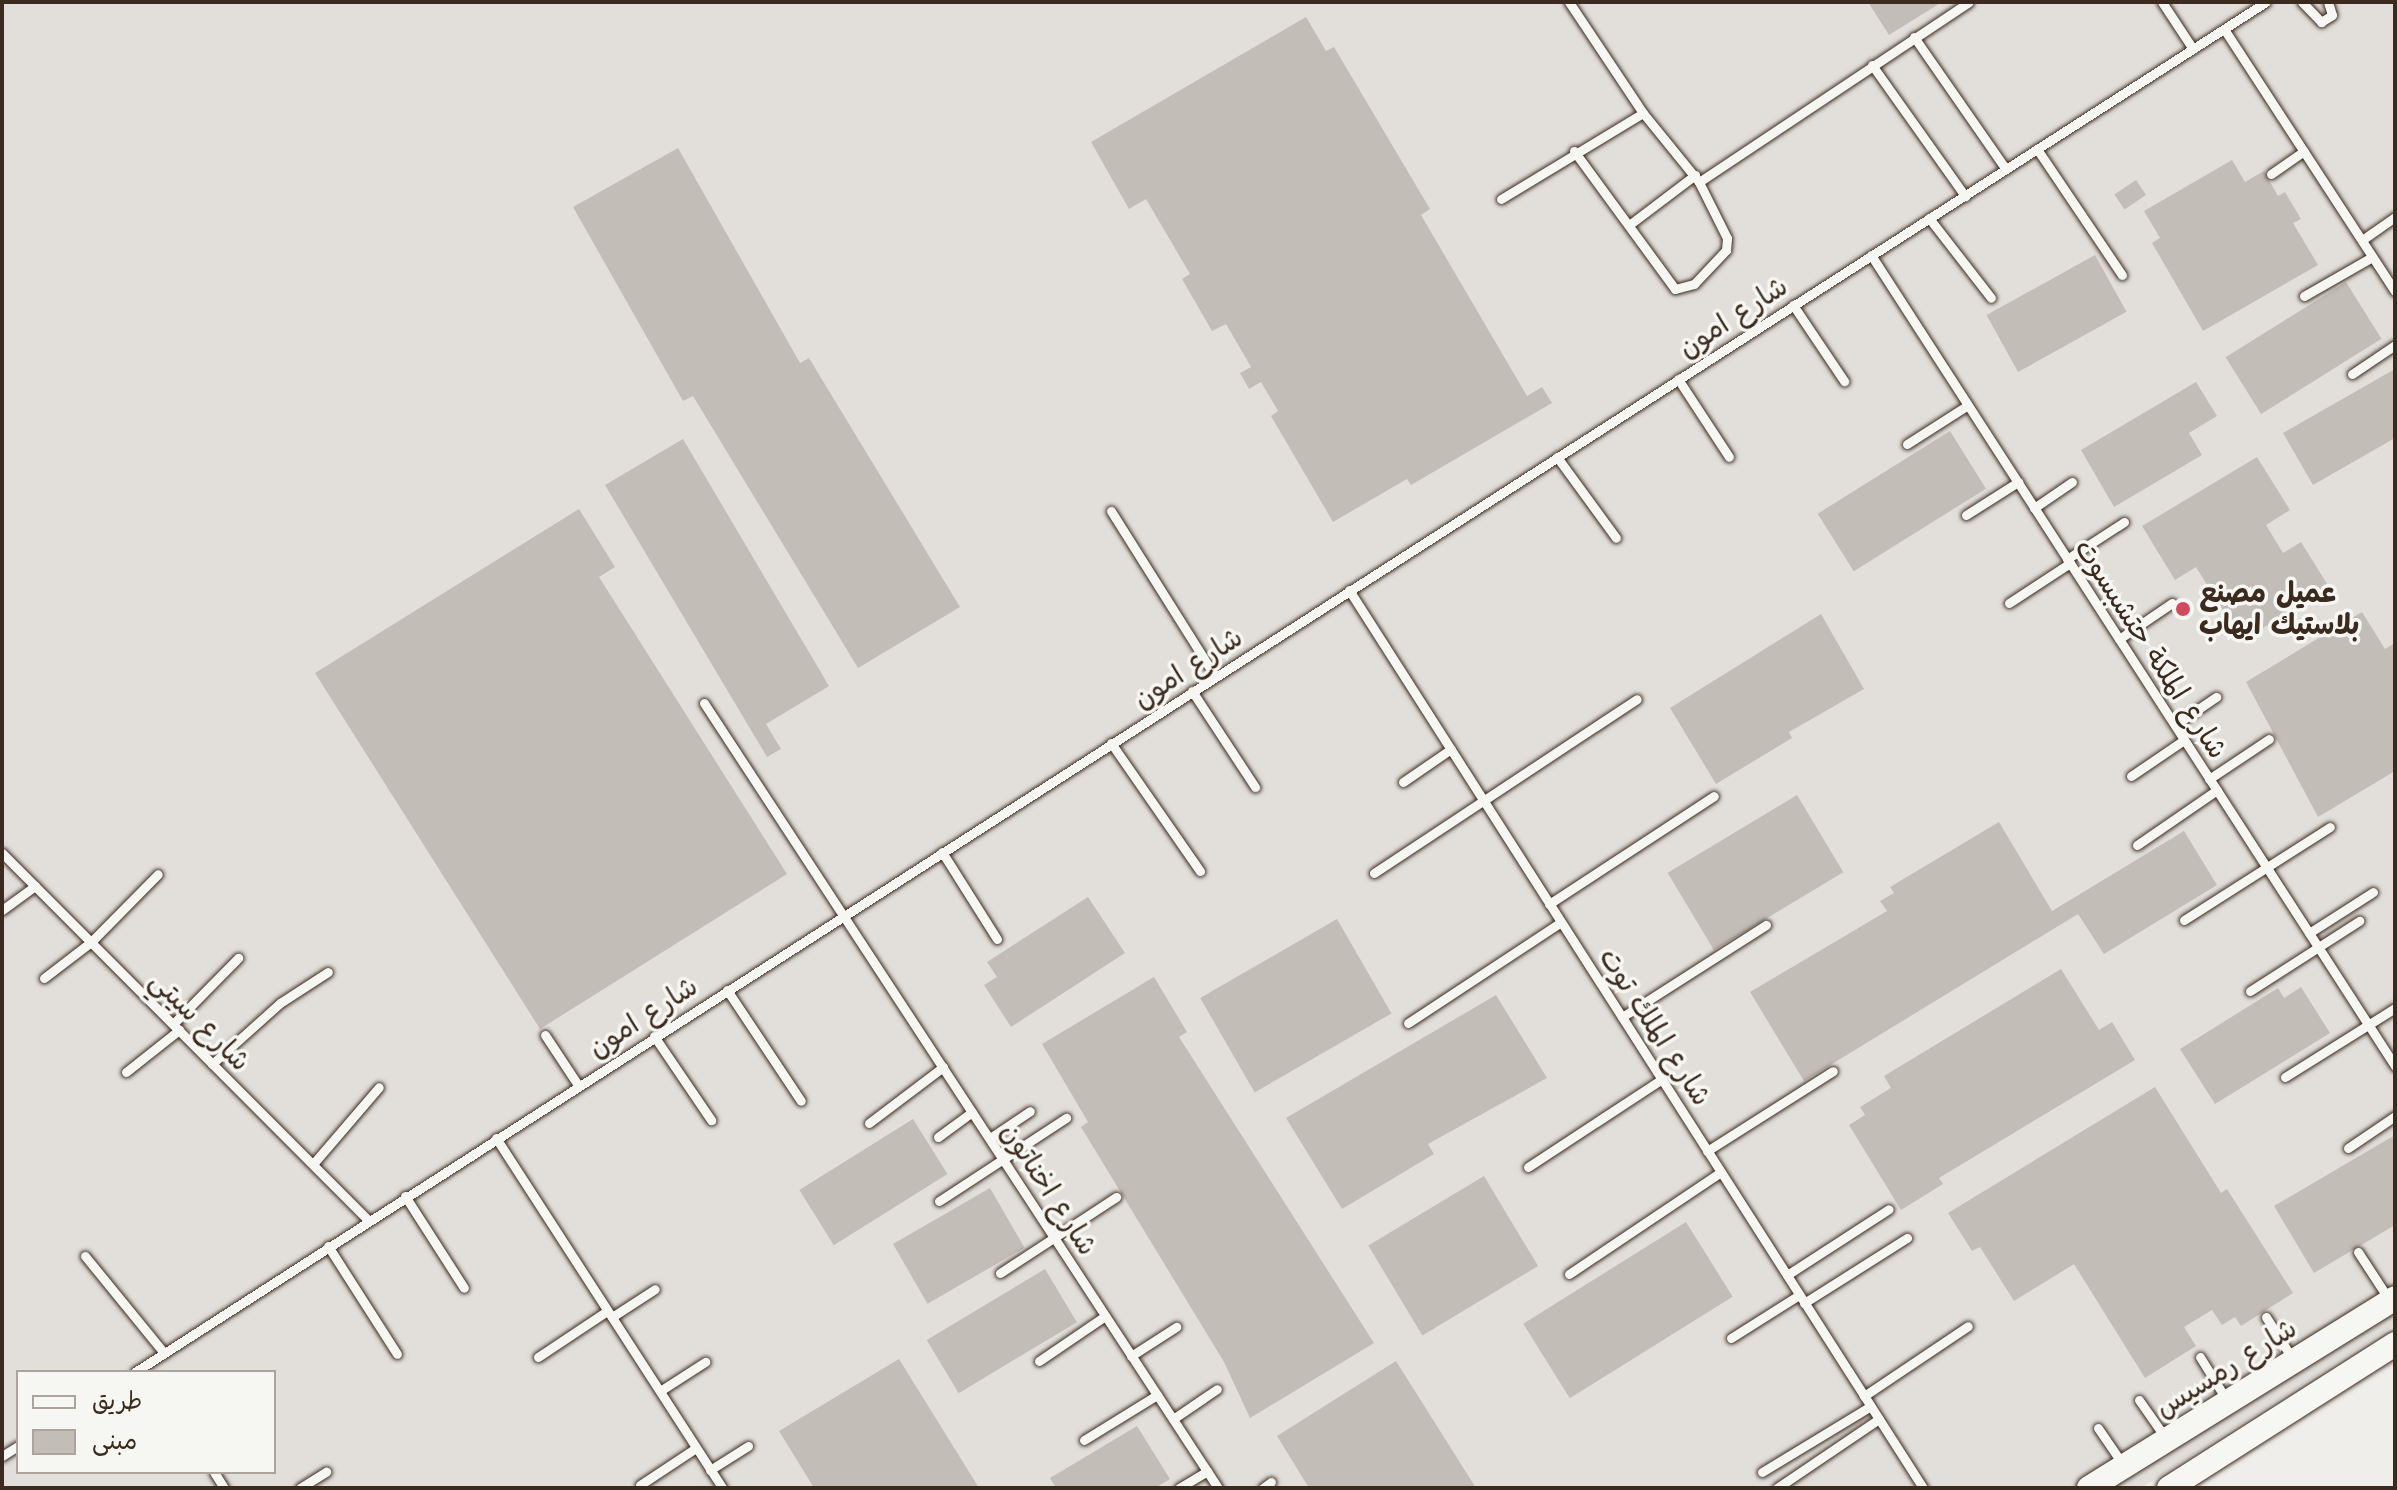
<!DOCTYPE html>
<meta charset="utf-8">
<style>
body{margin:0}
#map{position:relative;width:2397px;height:1490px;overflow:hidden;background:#efeeea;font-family:"Comic Neue","Playpen Sans Arabic",sans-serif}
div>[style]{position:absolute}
.built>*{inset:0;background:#e2dfdb}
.building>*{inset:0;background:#c2bdb7;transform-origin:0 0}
.roads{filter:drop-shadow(0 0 2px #3b2a1e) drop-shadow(0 0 2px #3b2a1e)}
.lane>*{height:9px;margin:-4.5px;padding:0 4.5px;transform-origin:4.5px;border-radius:4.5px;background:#f6f6f2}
.secondary>*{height:24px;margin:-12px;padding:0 12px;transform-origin:12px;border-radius:12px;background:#f6f6f2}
.dots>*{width:22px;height:22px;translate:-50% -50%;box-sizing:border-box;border:4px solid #f6f6f2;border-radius:50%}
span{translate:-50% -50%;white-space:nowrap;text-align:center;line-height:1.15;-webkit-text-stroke:7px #f6f6f2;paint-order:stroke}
.street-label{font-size:28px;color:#3b2a1e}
.poi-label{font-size:28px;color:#3b2a1e;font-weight:700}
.left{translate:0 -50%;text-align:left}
.frame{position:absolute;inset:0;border:4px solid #3b2a1e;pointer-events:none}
.legend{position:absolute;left:16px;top:1370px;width:260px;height:104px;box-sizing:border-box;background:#f6f6f2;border:2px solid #aba49d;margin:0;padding:10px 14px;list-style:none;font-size:24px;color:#3b2a1e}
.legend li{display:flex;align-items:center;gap:16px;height:40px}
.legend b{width:40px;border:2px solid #aba49d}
</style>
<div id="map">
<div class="built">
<i style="clip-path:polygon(evenodd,2px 2px,2395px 2px,2395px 1325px,2141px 1488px,2px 1488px,2px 2px,18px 1372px,274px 1372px,274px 1472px,18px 1472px,18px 1372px)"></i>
</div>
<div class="building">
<i style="clip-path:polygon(1868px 2px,1942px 2px,1889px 35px)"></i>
<i style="clip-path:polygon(1306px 17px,1326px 51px,1334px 47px,1430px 209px,1421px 215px,1527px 396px,1542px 387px,1552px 403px,1411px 485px,1407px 479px,1333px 522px,1271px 416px,1278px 411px,1261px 382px,1249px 389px,1240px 373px,1251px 367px,1226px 324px,1212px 331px,1182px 279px,1190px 274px,1146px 199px,1129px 209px,1091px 142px)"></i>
<i style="clip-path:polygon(678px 148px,800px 363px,809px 358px,960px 607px,858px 668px,693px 396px,683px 401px,573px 207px)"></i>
<i style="clip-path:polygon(2232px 160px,2245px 182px,2264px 171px,2278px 196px,2285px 192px,2301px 219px,2293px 223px,2318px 265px,2203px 331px,2152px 243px,2160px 238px,2144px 211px)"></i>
<i style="left:2136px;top:180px;width:18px;height:26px;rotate:56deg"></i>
<i style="left:2095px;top:255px;width:65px;height:124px;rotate:61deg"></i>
<i style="left:2346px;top:282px;width:67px;height:142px;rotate:58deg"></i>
<i style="clip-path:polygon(2395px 369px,2395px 438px,2313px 485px,2283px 433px)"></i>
<i style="clip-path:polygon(2196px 382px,2217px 416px,2189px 433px,2202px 455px,2114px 507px,2081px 450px)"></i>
<i style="left:1950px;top:431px;width:68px;height:156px;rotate:58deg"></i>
<i style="clip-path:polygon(683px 439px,829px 686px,766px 724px,781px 749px,767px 757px,605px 485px)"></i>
<i style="clip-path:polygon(2257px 457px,2290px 510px,2266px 525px,2283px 553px,2301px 542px,2329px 587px,2242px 641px,2196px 567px,2175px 580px,2142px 526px)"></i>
<i style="clip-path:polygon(579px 509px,615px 567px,599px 577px,787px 874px,540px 1029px,315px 673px)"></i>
<i style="clip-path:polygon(2362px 612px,2385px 649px,2395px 643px,2395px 771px,2318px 817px,2246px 682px)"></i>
<i style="clip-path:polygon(1821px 614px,1864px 689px,1789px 732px,1792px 738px,1716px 784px,1670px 708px)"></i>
<i style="left:1797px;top:795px;width:90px;height:151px;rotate:59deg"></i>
<i style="clip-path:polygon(1999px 822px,2052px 911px,2184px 831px,2217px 885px,2104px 954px,2078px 914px,1804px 1081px,1750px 992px,1887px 911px,1880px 901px,1894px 893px,1890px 887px)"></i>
<i style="clip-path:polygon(1088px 897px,1125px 953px,1011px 1027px,984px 985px,997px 977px,987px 962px)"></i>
<i style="left:1337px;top:919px;width:109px;height:158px;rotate:60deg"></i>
<i style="clip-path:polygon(2061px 969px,2099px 1030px,2112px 1022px,2135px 1060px,1939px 1178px,1943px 1184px,1901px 1210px,1849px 1125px,1865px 1115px,1860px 1107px,1891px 1088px,1884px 1076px)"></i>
<i style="clip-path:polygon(1154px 977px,1187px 1032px,1179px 1037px,1374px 1343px,1250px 1418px,1224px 1362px,1081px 1127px,1088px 1122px,1042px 1044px)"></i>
<i style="clip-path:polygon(2301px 987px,2330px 1033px,2215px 1104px,2180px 1049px,2278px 988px,2284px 998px)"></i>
<i style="clip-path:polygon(1496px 995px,1547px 1078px,1428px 1144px,1434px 1154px,1342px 1209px,1286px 1118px)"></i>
<i style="clip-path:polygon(2155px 1087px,2221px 1193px,2227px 1189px,2293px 1293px,2241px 1326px,2235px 1317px,2222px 1325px,2212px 1310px,2184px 1327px,2196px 1346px,2145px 1378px,2074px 1264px,2014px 1301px,1980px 1247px,1972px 1251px,1948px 1213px)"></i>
<i style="left:913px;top:1119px;width:65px;height:134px;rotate:58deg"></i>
<i style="clip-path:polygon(2395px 1135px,2395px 1225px,2314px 1273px,2274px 1206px)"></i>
<i style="left:1484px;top:1176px;width:105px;height:135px;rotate:59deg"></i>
<i style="left:990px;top:1188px;width:69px;height:112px;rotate:60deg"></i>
<i style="left:1686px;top:1222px;width:88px;height:192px;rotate:58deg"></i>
<i style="left:1045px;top:1269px;width:62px;height:138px;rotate:59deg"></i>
<i style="clip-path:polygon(899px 1359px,979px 1488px,814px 1488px,779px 1431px)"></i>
<i style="clip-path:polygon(1396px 1361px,1476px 1488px,1309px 1488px,1277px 1436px)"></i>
<i style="clip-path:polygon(1137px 1426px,1170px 1479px,1155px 1488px,1056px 1488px,1050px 1478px)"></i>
</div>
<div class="roads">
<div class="lane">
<i style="left:1569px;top:2px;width:133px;rotate:56.3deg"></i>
<i style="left:1643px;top:113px;width:89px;rotate:50.9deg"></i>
<i style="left:1699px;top:182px;width:324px;rotate:-33.7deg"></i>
<i style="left:2162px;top:2px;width:56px;rotate:56.6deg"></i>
<i style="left:2302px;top:2px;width:28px;rotate:46deg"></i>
<i style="left:2321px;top:22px;width:13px;rotate:-32deg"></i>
<i style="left:2332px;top:15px;width:14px;rotate:-107deg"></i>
<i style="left:2224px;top:29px;width:313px;rotate:56.9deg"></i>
<i style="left:1914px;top:37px;width:160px;rotate:55.2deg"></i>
<i style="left:1872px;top:65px;width:161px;rotate:54.6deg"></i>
<i style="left:2037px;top:149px;width:152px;rotate:56deg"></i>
<i style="left:1574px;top:151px;width:171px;rotate:53.8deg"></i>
<i style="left:1675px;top:289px;width:20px;rotate:-15deg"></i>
<i style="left:1694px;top:284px;width:47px;rotate:-46.7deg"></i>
<i style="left:1726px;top:250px;width:12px;rotate:-85deg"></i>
<i style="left:1727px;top:238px;width:63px;rotate:-116.6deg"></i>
<i style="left:2271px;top:174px;width:40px;rotate:-34.9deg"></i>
<i style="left:1501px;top:199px;width:166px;rotate:-31.2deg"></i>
<i style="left:1929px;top:218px;width:101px;rotate:52.2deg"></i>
<i style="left:1629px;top:225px;width:83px;rotate:-37.1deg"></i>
<i style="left:2362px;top:240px;width:40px;rotate:-34.9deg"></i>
<i style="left:1871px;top:255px;width:966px;rotate:57.13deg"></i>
<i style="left:2304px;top:296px;width:78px;rotate:-29.8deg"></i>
<i style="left:1793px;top:305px;width:92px;rotate:56.1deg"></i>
<i style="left:2352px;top:374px;width:52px;rotate:-34deg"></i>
<i style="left:1678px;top:379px;width:93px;rotate:56.8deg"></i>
<i style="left:1907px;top:444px;width:72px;rotate:-32.6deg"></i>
<i style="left:1557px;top:457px;width:100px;rotate:53.9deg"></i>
<i style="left:2034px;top:508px;width:46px;rotate:-34.4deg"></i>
<i style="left:1111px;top:511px;width:195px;rotate:57.8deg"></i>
<i style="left:1966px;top:515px;width:62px;rotate:-32.4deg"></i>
<i style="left:2067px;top:559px;width:68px;rotate:-33deg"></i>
<i style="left:1349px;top:590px;width:1066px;rotate:57.41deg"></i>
<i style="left:2009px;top:603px;width:73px;rotate:-33.3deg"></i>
<i style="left:2119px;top:639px;width:64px;rotate:-34.2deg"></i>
<i style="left:1192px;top:691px;width:115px;rotate:56.7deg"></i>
<i style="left:704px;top:703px;width:938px;rotate:56.78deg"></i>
<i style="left:2175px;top:725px;width:50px;rotate:-34.3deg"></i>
<i style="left:1111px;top:743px;width:156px;rotate:55.2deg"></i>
<i style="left:2131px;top:776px;width:64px;rotate:-34.2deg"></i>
<i style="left:2209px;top:779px;width:72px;rotate:-33.7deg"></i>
<i style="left:1403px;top:782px;width:58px;rotate:-34.5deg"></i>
<i style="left:2137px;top:845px;width:97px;rotate:-34.5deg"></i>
<i style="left:942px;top:852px;width:103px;rotate:57.7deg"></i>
<i style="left:2px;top:853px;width:518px;rotate:45.08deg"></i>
<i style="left:1374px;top:873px;width:315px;rotate:-33.5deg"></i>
<i style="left:1549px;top:904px;width:197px;rotate:-33.2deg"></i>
<i style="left:2px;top:910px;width:41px;rotate:-36deg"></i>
<i style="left:2184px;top:920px;width:173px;rotate:-32.5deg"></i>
<i style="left:2309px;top:933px;width:76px;rotate:-32.6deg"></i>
<i style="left:44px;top:978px;width:59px;rotate:-37.5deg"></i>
<i style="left:91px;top:942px;width:95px;rotate:-45.4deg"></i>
<i style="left:727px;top:990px;width:133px;rotate:56.3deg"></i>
<i style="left:2250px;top:991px;width:130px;rotate:-32.7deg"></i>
<i style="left:1622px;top:1017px;width:171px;rotate:-32.6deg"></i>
<i style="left:1408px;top:1023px;width:183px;rotate:-33.4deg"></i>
<i style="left:173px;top:1024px;width:93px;rotate:-45.4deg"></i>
<i style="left:545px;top:1035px;width:60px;rotate:56.6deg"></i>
<i style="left:654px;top:1036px;width:102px;rotate:55.8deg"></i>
<i style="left:212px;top:1064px;width:91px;rotate:-41.9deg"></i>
<i style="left:280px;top:1003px;width:57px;rotate:-32.9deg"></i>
<i style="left:126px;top:1072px;width:68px;rotate:-38.4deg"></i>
<i style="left:2285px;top:1077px;width:130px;rotate:-32.1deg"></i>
<i style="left:869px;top:1123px;width:93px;rotate:-37.1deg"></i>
<i style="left:938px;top:1137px;width:42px;rotate:-36.3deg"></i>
<i style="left:496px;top:1138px;width:417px;rotate:57.1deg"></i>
<i style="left:990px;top:1138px;width:48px;rotate:-34deg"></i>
<i style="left:2348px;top:1148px;width:57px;rotate:-34.2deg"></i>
<i style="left:1707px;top:1151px;width:149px;rotate:-32.4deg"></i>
<i style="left:313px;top:1164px;width:101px;rotate:-49.4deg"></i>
<i style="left:1528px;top:1167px;width:160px;rotate:-33.3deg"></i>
<i style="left:405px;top:1196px;width:109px;rotate:57.3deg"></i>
<i style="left:939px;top:1201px;width:152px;rotate:-33.2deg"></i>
<i style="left:328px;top:1246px;width:128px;rotate:57.4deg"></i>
<i style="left:2358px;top:1252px;width:55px;rotate:56.9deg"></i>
<i style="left:85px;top:1256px;width:125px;rotate:50.8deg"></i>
<i style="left:1000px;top:1273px;width:139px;rotate:-33.2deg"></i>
<i style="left:1569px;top:1274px;width:183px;rotate:-33.9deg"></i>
<i style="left:1787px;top:1275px;width:121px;rotate:-32.9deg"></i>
<i style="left:1804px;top:1303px;width:122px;rotate:-32.3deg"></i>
<i style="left:612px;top:1317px;width:51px;rotate:-33.1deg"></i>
<i style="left:2266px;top:1317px;width:49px;rotate:57.6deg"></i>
<i style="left:1731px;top:1338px;width:80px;rotate:-32.3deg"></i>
<i style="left:1131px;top:1356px;width:54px;rotate:-32.8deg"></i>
<i style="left:538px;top:1357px;width:83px;rotate:-33.7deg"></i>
<i style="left:2200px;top:1357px;width:49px;rotate:58.2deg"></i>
<i style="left:1039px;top:1361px;width:80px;rotate:-34.3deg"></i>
<i style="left:135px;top:1372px;width:2533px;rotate:-32.74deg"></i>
<i style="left:660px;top:1391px;width:54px;rotate:-32.8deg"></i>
<i style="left:1864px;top:1396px;width:125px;rotate:-33.9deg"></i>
<i style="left:2139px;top:1400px;width:45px;rotate:54.9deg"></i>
<i style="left:1173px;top:1419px;width:53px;rotate:-34.3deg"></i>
<i style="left:2098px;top:1428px;width:46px;rotate:55.6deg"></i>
<i style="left:1084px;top:1440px;width:86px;rotate:-31.7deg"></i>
<i style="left:2px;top:1456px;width:19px;rotate:-32deg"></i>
<i style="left:710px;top:1470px;width:45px;rotate:-32.3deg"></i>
<i style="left:214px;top:1472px;width:19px;rotate:58deg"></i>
<i style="left:1762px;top:1472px;width:127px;rotate:-31.2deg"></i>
<i style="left:640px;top:1485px;width:67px;rotate:-33.5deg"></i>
<i style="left:300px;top:1488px;width:31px;rotate:-32deg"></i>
<i style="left:1179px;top:1488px;width:33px;rotate:-31deg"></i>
<i style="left:1263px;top:1488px;width:10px;rotate:-37deg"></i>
<i style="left:1777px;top:1488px;width:123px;rotate:-34.1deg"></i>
</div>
<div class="secondary">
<i style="left:2089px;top:1488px;width:360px;rotate:-31.8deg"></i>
<i style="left:2169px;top:1488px;width:268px;rotate:-32.5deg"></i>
</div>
</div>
<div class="dots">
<i style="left:2183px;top:609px;background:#d1495b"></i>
</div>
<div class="street-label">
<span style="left:1733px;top:317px;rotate:-33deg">شارع امون</span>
<span style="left:2151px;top:649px;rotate:57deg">شارع الملكة حتشبسوت</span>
<span style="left:1188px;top:668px;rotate:-33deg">شارع امون</span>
<span style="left:643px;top:1017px;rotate:-33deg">شارع امون</span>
<span style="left:200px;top:1021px;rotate:45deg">شارع سيتي</span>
<span style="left:1655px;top:1027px;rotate:57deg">شارع الملك توت</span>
<span style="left:1049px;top:1189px;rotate:57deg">شارع اخناتون</span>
<span style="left:2226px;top:1368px;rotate:-32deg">شارع رمسيس</span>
</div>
<div class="poi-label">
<span class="left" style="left:2199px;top:609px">عميل مصنع<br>بلاستيك ايهاب</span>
</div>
<div class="frame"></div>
<ul class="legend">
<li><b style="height:10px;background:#f6f6f2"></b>طريق</li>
<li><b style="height:22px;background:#c2bdb7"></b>مبنى</li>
</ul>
</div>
